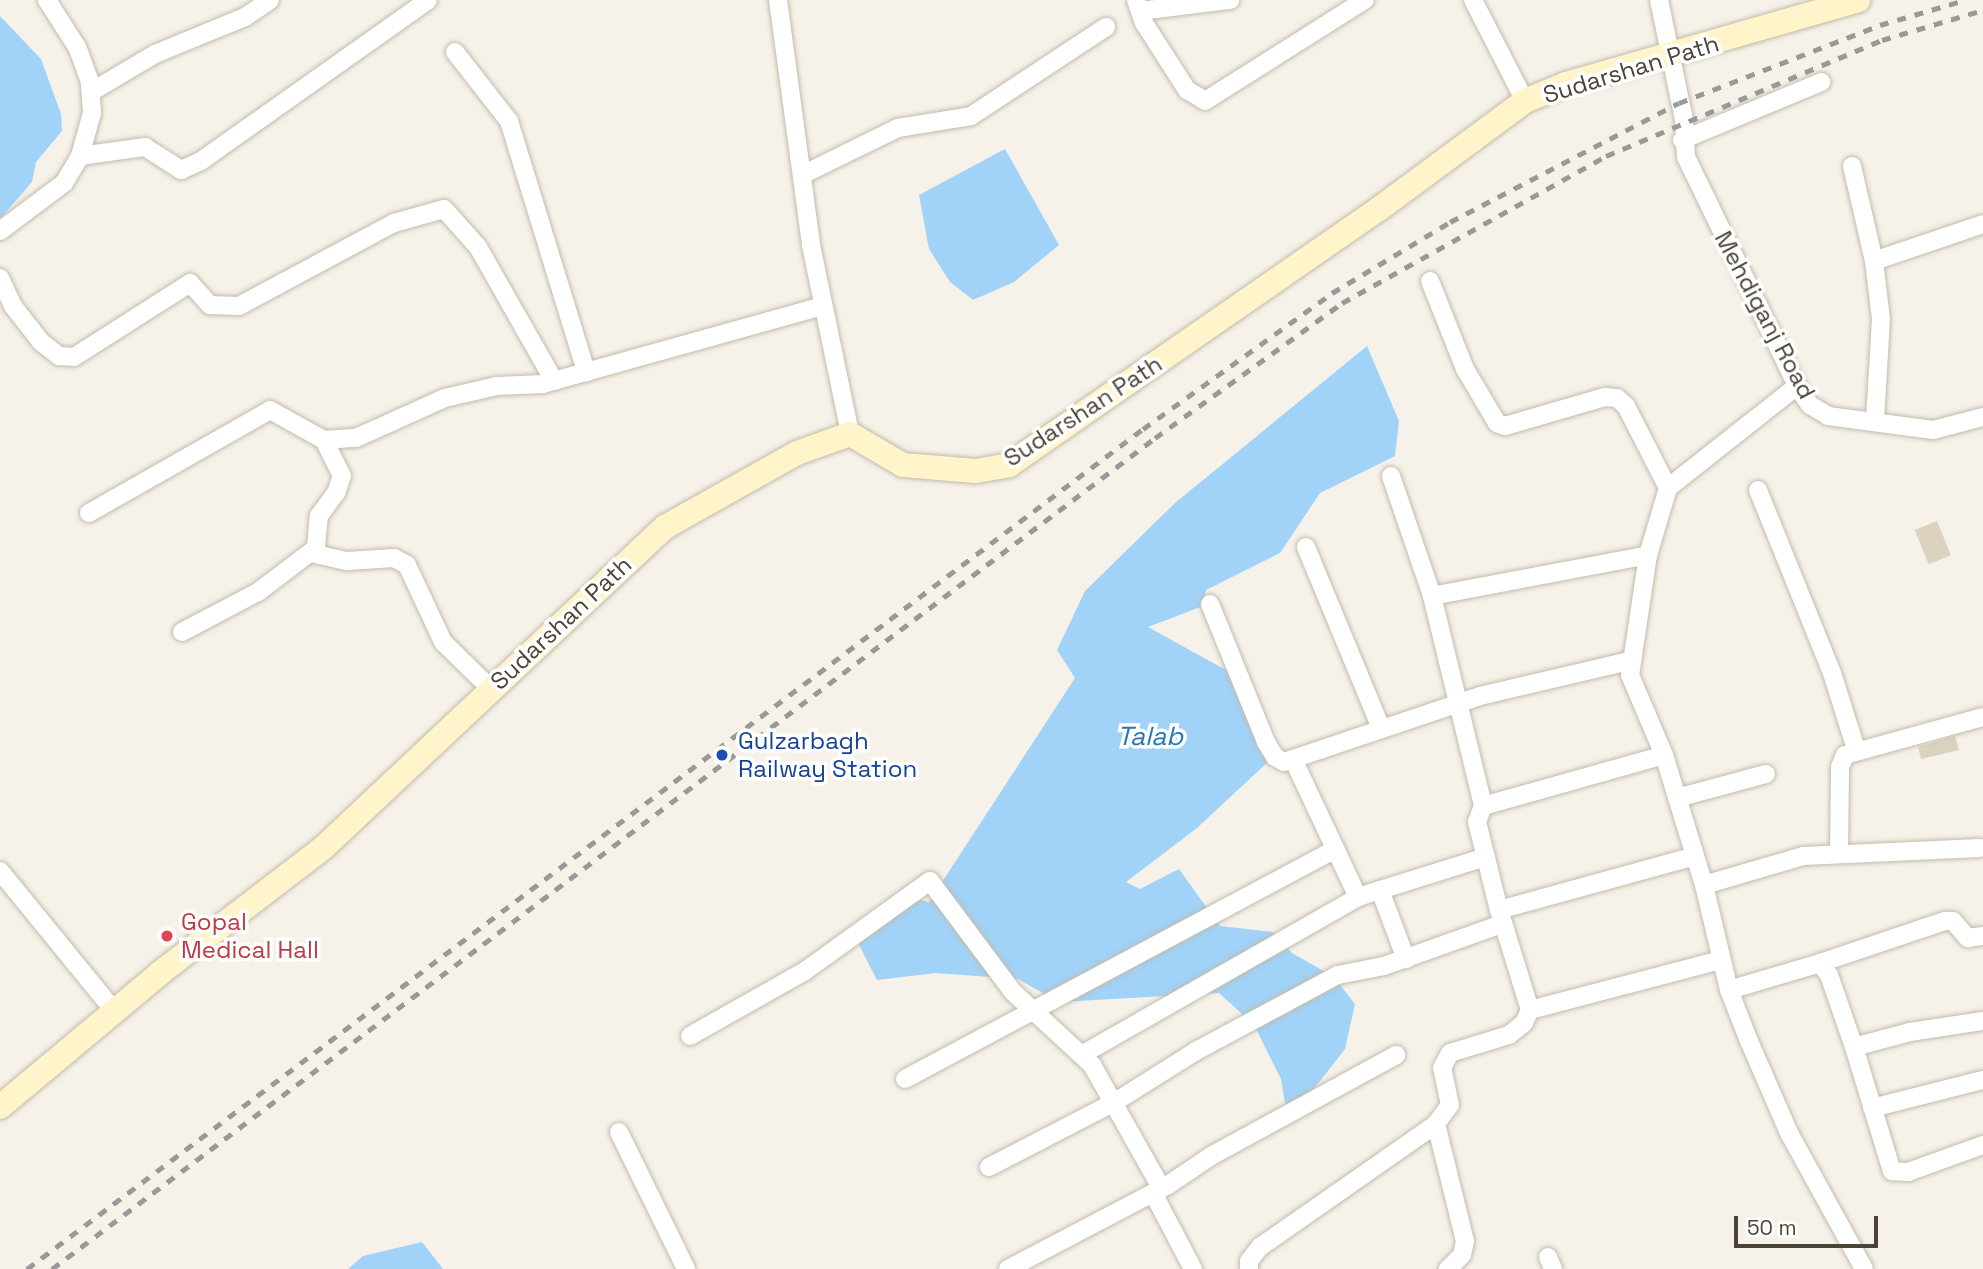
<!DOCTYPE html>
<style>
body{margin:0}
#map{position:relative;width:1983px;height:1269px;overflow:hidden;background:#f6f2e9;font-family:"Space Grotesk",sans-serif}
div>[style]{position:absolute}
.water>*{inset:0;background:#a1d2f7}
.building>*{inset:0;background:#dcd2c0;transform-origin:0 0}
.roads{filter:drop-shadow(0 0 2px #c2bbab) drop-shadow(0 0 2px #c2bbab)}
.street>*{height:18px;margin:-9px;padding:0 9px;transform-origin:9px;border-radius:9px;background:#fff}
.secondary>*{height:24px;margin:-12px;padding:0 12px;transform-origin:12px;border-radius:12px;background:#fff4ca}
.rail>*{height:5px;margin-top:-2.5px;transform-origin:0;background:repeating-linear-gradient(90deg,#999 0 9px,transparent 0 18px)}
.dots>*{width:19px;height:19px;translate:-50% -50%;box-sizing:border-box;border:4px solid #fff;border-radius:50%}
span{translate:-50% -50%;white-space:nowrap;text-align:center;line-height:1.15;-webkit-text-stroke:7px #fff;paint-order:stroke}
.street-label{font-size:24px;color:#4b4336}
.transit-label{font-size:24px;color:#164399}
.left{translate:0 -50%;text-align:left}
.health-label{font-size:24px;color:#be3a42}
.water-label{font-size:26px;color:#2476b8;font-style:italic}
.scale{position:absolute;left:1734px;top:1216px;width:144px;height:32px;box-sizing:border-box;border:4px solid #4b4336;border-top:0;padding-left:9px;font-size:21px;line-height:24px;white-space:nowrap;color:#4b4336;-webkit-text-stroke:5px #fff;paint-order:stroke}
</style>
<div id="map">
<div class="water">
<i style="clip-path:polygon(0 16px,41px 59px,61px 114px,62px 131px,36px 162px,32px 182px,0 219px)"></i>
<i style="clip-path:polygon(1005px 149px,1059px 245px,1014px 282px,973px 300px,950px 282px,929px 249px,919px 195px)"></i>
<i style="clip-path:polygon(1367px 346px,1399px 421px,1395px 456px,1320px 493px,1280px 553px,1206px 590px,1203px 606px,1148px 627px,1235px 675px,1270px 760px,1197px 828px,1126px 882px,1140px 889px,1179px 869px,1220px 926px,1273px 932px,1292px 953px,1334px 977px,1355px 1004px,1345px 1049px,1288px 1122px,1281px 1079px,1254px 1025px,1219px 993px,1059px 1002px,1018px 979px,936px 973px,877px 980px,854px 935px,920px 900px,929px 902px,1075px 678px,1057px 650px,1085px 591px,1175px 503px)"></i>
<i style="clip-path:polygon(422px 1242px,443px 1269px,348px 1269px,363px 1256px)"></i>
</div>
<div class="building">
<i style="left:1937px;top:521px;width:37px;height:24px;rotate:68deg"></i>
<i style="clip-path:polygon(1955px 736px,1959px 750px,1921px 759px,1918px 747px)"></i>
</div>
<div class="roads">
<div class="street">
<i style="left:778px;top:0;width:247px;rotate:82.3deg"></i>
<i style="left:811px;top:245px;width:193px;rotate:78.3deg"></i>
<i style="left:1136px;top:0;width:24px;rotate:71deg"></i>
<i style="left:1144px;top:23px;width:80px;rotate:57.3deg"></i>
<i style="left:1187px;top:90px;width:21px;rotate:31deg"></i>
<i style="left:1205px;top:101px;width:189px;rotate:-32.3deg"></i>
<i style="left:1473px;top:0;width:114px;rotate:62.8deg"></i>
<i style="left:1659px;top:0;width:123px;rotate:78.2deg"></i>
<i style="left:1684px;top:120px;width:37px;rotate:87deg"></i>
<i style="left:1686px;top:157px;width:254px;rotate:64.1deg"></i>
<i style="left:1797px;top:386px;width:23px;rotate:56deg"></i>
<i style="left:1810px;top:405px;width:21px;rotate:31deg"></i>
<i style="left:1828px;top:416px;width:106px;rotate:7.6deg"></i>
<i style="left:1933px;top:430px;width:52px;rotate:-14.6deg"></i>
<i style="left:1140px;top:11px;width:91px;rotate:-7deg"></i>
<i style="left:455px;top:52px;width:88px;rotate:52deg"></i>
<i style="left:509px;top:121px;width:263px;rotate:72.9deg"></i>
<i style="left:91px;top:92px;width:74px;rotate:-30.7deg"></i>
<i style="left:155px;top:54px;width:97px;rotate:-22.3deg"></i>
<i style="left:245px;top:17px;width:30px;rotate:-34deg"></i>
<i style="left:1682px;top:140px;width:151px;rotate:-22.6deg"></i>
<i style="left:80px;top:156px;width:66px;rotate:-7.9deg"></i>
<i style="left:145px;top:147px;width:43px;rotate:32.6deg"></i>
<i style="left:181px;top:170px;width:22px;rotate:-24deg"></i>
<i style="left:201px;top:161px;width:278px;rotate:-35.3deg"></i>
<i style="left:1852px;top:166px;width:98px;rotate:77deg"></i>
<i style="left:1874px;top:261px;width:58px;rotate:83.1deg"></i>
<i style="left:1881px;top:319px;width:102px;rotate:93.4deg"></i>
<i style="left:802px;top:175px;width:107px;rotate:-26.1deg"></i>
<i style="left:898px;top:128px;width:74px;rotate:-9.3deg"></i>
<i style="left:971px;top:116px;width:162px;rotate:-33.4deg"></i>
<i style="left:0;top:231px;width:80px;rotate:-36.9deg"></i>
<i style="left:64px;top:183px;width:31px;rotate:-59deg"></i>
<i style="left:80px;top:156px;width:45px;rotate:-74.4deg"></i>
<i style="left:92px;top:113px;width:31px;rotate:-94deg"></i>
<i style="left:90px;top:82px;width:37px;rotate:-110deg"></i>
<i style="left:77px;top:47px;width:56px;rotate:-122.6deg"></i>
<i style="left:1874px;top:261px;width:115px;rotate:-18.7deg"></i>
<i style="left:0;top:278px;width:31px;rotate:65deg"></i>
<i style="left:13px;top:306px;width:46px;rotate:52.1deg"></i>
<i style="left:41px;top:342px;width:23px;rotate:38deg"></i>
<i style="left:59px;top:356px;width:15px;rotate:4deg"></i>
<i style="left:74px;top:357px;width:138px;rotate:-32.5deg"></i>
<i style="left:190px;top:283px;width:30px;rotate:48deg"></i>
<i style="left:210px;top:305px;width:29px;rotate:2deg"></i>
<i style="left:239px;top:306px;width:176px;rotate:-28.2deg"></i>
<i style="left:394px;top:223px;width:52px;rotate:-15.6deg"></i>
<i style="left:444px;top:209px;width:51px;rotate:48.2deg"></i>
<i style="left:478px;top:247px;width:154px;rotate:60.4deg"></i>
<i style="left:1430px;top:281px;width:95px;rotate:68.3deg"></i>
<i style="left:1465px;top:369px;width:63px;rotate:59.3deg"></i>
<i style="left:1497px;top:423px;width:9px;rotate:21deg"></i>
<i style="left:1505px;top:426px;width:104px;rotate:-16.2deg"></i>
<i style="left:1605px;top:397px;width:12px;rotate:5deg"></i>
<i style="left:1617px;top:398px;width:12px;rotate:42deg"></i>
<i style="left:1626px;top:406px;width:92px;rotate:62.9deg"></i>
<i style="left:1797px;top:386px;width:164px;rotate:141.7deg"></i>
<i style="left:1668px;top:488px;width:70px;rotate:106.6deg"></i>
<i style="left:1648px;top:555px;width:121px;rotate:98.5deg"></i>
<i style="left:1630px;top:675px;width:87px;rotate:67deg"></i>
<i style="left:1664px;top:755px;width:136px;rotate:72.9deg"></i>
<i style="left:1704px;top:885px;width:108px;rotate:76.6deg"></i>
<i style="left:1729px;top:990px;width:55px;rotate:68.6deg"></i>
<i style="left:1749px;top:1041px;width:100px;rotate:66.5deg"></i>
<i style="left:1789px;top:1133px;width:155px;rotate:61.1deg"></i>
<i style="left:1391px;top:476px;width:127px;rotate:71.1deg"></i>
<i style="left:1432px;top:596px;width:216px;rotate:76.3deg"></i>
<i style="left:1483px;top:806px;width:188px;rotate:-15.7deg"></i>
<i style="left:1758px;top:490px;width:197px;rotate:68deg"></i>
<i style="left:1832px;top:673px;width:80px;rotate:72.5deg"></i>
<i style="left:89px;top:513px;width:208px;rotate:-29.6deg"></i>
<i style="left:270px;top:410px;width:62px;rotate:29.1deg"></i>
<i style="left:324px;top:440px;width:32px;rotate:-4deg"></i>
<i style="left:356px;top:438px;width:98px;rotate:-24.2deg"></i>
<i style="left:445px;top:398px;width:53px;rotate:-13deg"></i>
<i style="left:497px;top:386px;width:46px;rotate:-2.5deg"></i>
<i style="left:543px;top:384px;width:291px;rotate:-15.6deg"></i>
<i style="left:1306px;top:547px;width:194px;rotate:67.5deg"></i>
<i style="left:311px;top:553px;width:37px;rotate:13deg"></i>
<i style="left:347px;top:561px;width:47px;rotate:-3.7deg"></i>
<i style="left:394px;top:558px;width:15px;rotate:28deg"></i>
<i style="left:407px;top:565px;width:85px;rotate:64.9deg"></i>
<i style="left:443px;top:642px;width:67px;rotate:44.4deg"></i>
<i style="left:1432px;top:596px;width:220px;rotate:-10.7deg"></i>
<i style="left:1210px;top:604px;width:149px;rotate:67.9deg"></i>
<i style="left:1266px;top:742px;width:17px;rotate:59deg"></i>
<i style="left:1275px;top:757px;width:10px;rotate:29deg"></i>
<i style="left:1284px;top:762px;width:207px;rotate:-18.6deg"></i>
<i style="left:1480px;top:696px;width:153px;rotate:-13.2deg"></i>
<i style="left:182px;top:632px;width:86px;rotate:-27.8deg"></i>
<i style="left:258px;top:592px;width:73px;rotate:-37.2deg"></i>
<i style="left:316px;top:548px;width:32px;rotate:-85deg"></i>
<i style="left:319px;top:516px;width:29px;rotate:-54deg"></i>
<i style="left:336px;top:493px;width:18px;rotate:-71deg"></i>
<i style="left:342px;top:476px;width:40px;rotate:-116.6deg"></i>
<i style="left:1293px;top:759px;width:153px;rotate:64.8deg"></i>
<i style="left:1677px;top:798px;width:92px;rotate:-15.1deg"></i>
<i style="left:1483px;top:806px;width:17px;rotate:111deg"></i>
<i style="left:1477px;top:822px;width:91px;rotate:76deg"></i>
<i style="left:1839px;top:853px;width:86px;rotate:-89.3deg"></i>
<i style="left:1840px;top:767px;width:13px;rotate:-67deg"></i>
<i style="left:1845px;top:755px;width:143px;rotate:-15.4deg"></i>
<i style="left:0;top:871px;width:181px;rotate:50.8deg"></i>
<i style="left:1704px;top:885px;width:103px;rotate:-16.3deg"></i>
<i style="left:1803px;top:856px;width:177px;rotate:-2.6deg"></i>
<i style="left:1380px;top:890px;width:74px;rotate:69.4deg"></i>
<i style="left:1820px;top:963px;width:132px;rotate:-18.6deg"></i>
<i style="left:1945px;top:921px;width:8px"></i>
<i style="left:1953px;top:921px;width:23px;rotate:49deg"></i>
<i style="left:1968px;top:938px;width:15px;rotate:-8deg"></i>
<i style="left:1729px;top:990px;width:95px;rotate:-16.5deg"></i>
<i style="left:1820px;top:963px;width:15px;rotate:53deg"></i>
<i style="left:1829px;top:975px;width:76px;rotate:70.9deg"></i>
<i style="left:1854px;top:1047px;width:130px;rotate:73deg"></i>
<i style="left:1892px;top:1171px;width:16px;rotate:4deg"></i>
<i style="left:1908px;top:1172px;width:80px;rotate:-19.8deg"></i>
<i style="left:1530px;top:1010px;width:197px;rotate:-14.7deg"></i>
<i style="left:690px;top:1036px;width:132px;rotate:-29.5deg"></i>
<i style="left:805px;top:971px;width:154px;rotate:-35.8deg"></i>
<i style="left:930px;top:881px;width:139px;rotate:53.2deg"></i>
<i style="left:1013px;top:992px;width:108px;rotate:42.7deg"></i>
<i style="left:1092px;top:1065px;width:142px;rotate:60.6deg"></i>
<i style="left:1854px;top:1047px;width:58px;rotate:-15deg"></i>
<i style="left:1910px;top:1032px;width:74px;rotate:-8.6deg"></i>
<i style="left:1083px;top:1054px;width:317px;rotate:-29.7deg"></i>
<i style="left:1358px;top:897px;width:134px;rotate:-17.4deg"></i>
<i style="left:905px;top:1079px;width:488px;rotate:-28.1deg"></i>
<i style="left:1872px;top:1108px;width:114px;rotate:-14.2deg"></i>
<i style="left:1436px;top:1124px;width:121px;rotate:76.1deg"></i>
<i style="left:1465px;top:1241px;width:14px;rotate:102deg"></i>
<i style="left:1462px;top:1255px;width:20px;rotate:135deg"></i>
<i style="left:619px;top:1132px;width:153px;rotate:63.9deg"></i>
<i style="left:989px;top:1167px;width:142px;rotate:-27.3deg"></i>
<i style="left:1115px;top:1102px;width:96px;rotate:-32.2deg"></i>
<i style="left:1196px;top:1051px;width:161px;rotate:-28.2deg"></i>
<i style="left:1338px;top:975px;width:47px;rotate:-11.1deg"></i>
<i style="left:1384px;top:966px;width:125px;rotate:-19.6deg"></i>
<i style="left:1153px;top:1193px;width:86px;rotate:62.2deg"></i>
<i style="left:1548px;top:1257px;width:13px;rotate:67deg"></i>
<i style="left:1008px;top:1269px;width:181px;rotate:-27.7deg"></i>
<i style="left:1168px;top:1185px;width:52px;rotate:-34deg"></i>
<i style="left:1211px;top:1156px;width:211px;rotate:-28.6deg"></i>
<i style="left:1249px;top:1269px;width:8px;rotate:-90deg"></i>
<i style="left:1249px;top:1261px;width:18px;rotate:-52deg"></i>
<i style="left:1260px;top:1247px;width:215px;rotate:-34.9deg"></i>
<i style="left:1436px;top:1124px;width:24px;rotate:-54deg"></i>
<i style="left:1450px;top:1105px;width:38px;rotate:-102deg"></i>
<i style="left:1442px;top:1068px;width:17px;rotate:-62deg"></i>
<i style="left:1450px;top:1053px;width:62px;rotate:-17deg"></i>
<i style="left:1509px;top:1035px;width:19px;rotate:-39deg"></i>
<i style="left:1524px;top:1023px;width:14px;rotate:-65deg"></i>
<i style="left:1530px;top:1010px;width:105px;rotate:-107.2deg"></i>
<i style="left:1499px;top:910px;width:203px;rotate:-15.4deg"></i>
</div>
<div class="secondary">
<i style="left:0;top:1107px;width:209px;rotate:-39.9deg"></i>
<i style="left:160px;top:973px;width:205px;rotate:-37.5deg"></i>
<i style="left:323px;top:848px;width:469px;rotate:-43.2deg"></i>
<i style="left:665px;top:527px;width:151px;rotate:-29.3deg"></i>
<i style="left:797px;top:453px;width:56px;rotate:-19.7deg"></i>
<i style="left:850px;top:434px;width:61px;rotate:30.3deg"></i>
<i style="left:903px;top:465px;width:73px;rotate:4.7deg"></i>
<i style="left:976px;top:471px;width:34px;rotate:-10deg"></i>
<i style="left:1009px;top:465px;width:450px;rotate:-34.7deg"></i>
<i style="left:1379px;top:209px;width:182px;rotate:-36.5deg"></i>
<i style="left:1525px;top:101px;width:44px;rotate:-22.5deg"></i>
<i style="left:1566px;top:84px;width:304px;rotate:-16deg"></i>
</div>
</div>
<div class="rail">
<i style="left:27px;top:1269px;width:1397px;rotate:-36.97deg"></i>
<i style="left:1143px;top:429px;width:233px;rotate:-35.7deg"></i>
<i style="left:1332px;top:293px;width:138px;rotate:-31deg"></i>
<i style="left:1450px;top:222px;width:258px;rotate:-27.5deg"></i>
<i style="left:1679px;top:103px;width:216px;rotate:-21.2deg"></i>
<i style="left:1880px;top:25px;width:89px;rotate:-16.4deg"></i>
<i style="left:52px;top:1269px;width:1381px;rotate:-36.99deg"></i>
<i style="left:1155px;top:438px;width:231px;rotate:-35.8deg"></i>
<i style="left:1342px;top:303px;width:302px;rotate:-29.1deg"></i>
<i style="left:1606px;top:156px;width:299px;rotate:-22.8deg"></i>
<i style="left:1882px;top:40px;width:105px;rotate:-16.5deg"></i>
</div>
<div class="dots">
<i style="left:722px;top:755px;background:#1a4fb4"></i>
<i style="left:167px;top:936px;background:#e0444e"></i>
</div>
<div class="street-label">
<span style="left:1631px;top:69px;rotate:-17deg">Sudarshan Path</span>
<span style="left:1765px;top:315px;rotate:62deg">Mehdiganj Road</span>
<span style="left:1083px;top:411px;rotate:-33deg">Sudarshan Path</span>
<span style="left:561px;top:623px;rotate:-43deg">Sudarshan Path</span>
</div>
<div class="transit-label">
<span class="left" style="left:738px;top:755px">Gulzarbagh<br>Railway Station</span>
</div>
<div class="health-label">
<span class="left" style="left:181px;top:936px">Gopal<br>Medical Hall</span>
</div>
<div class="water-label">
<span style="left:1150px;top:737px">Talab</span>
</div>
<div class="scale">50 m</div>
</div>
